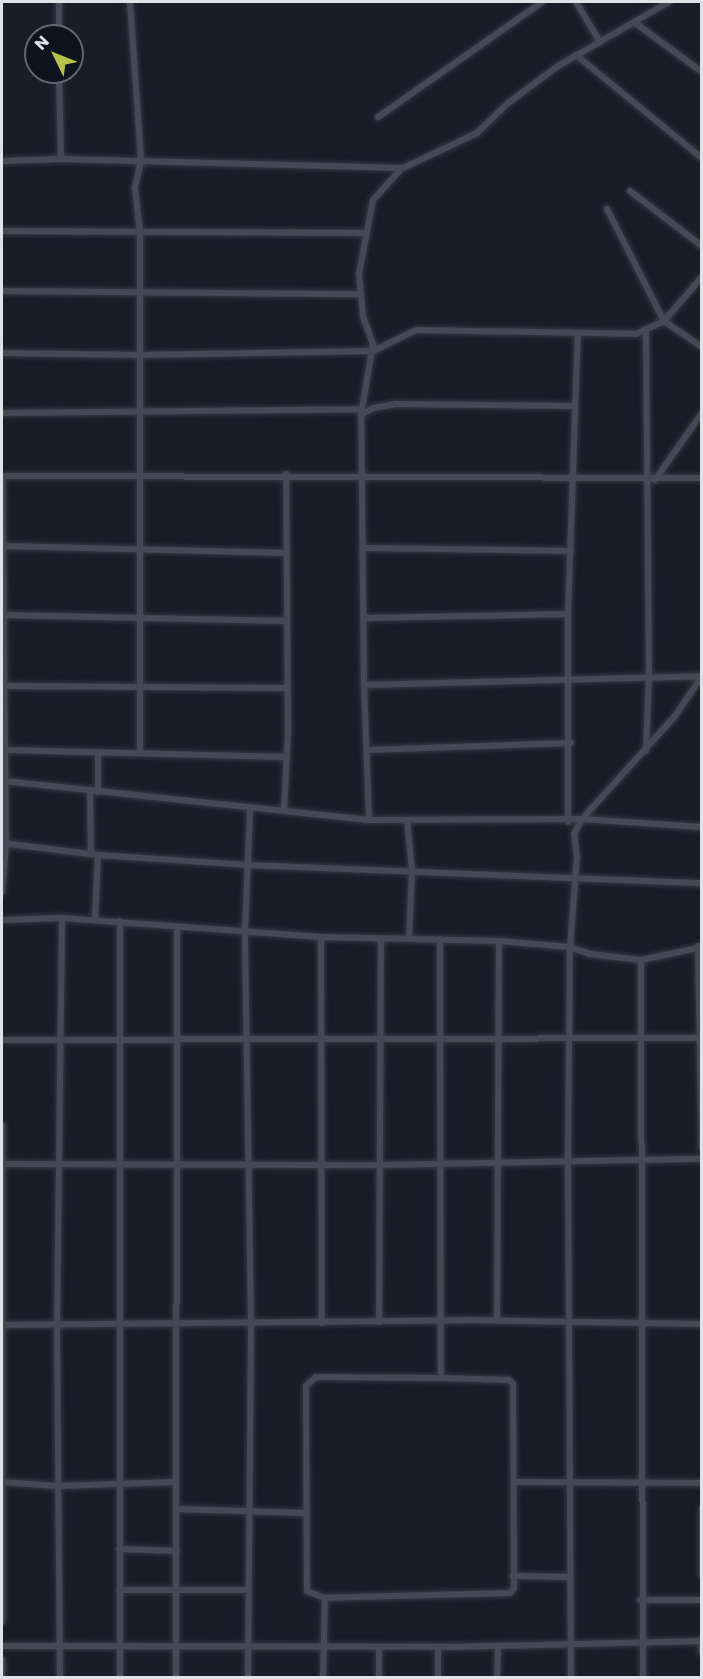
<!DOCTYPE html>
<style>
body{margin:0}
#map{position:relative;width:703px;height:1679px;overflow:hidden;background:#171e28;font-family:Poppins,sans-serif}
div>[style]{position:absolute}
.roads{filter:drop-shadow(0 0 2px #343841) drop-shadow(0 0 2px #343841)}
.minor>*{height:6px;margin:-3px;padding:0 3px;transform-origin:3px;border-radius:3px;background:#434a56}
span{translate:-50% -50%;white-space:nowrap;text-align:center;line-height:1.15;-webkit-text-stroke:6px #0e141e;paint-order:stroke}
.frame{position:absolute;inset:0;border:3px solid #dee3ea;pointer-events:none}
.north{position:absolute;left:24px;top:24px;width:60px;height:60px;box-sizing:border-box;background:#0e141e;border:2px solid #616770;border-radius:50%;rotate:313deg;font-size:16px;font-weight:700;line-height:24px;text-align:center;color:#dee3ea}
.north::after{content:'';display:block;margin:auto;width:21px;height:27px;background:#b6c149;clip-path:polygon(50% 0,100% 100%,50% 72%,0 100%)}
</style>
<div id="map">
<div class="roads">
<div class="minor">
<i style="left:59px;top:2px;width:34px;rotate:90deg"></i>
<i style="left:130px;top:2px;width:159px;rotate:86deg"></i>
<i style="left:141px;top:161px;width:28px;rotate:103deg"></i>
<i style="left:135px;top:188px;width:44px;rotate:83.5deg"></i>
<i style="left:140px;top:232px;width:521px;rotate:90deg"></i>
<i style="left:576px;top:2px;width:47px;rotate:59deg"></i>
<i style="left:634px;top:22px;width:84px;rotate:36.3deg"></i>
<i style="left:576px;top:55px;width:163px;rotate:39.3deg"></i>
<i style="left:59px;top:72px;width:87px;rotate:88.7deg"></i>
<i style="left:378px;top:117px;width:200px;rotate:-35deg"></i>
<i style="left:2px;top:161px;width:59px;rotate:-1.9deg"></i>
<i style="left:61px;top:159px;width:342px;rotate:1.5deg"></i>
<i style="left:403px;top:168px;width:82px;rotate:-25.3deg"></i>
<i style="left:477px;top:133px;width:43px;rotate:-44.1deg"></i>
<i style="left:508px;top:103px;width:62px;rotate:-36.5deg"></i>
<i style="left:558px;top:66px;width:128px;rotate:-30deg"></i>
<i style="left:630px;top:191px;width:91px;rotate:37.4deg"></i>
<i style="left:607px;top:209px;width:126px;rotate:63deg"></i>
<i style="left:664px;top:321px;width:46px;rotate:34.4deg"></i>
<i style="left:2px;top:231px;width:365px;rotate:0.3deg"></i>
<i style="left:2px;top:291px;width:359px;rotate:0.5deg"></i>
<i style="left:2px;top:353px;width:137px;rotate:0.8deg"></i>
<i style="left:139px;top:355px;width:234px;rotate:-1deg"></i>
<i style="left:373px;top:351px;width:48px;rotate:-26deg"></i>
<i style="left:416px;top:330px;width:220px;rotate:1deg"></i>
<i style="left:636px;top:334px;width:31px;rotate:-25deg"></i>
<i style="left:664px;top:321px;width:58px;rotate:-49.2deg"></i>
<i style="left:2px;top:413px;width:360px;rotate:-0.6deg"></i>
<i style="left:361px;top:415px;width:14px;rotate:-30deg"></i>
<i style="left:373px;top:408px;width:22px;rotate:-10deg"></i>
<i style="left:395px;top:404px;width:180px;rotate:0.6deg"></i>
<i style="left:2px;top:476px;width:700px;rotate:0.16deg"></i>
<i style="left:655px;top:480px;width:82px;rotate:-55deg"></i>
<i style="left:3px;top:546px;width:284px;rotate:1.4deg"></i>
<i style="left:365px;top:548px;width:206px;rotate:0.8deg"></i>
<i style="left:2px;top:615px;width:285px;rotate:1.2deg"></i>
<i style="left:364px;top:618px;width:204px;rotate:-1.1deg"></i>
<i style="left:364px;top:685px;width:338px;rotate:-1.5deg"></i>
<i style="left:4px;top:686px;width:283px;rotate:0.4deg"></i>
<i style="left:4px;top:750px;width:283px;rotate:1.4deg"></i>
<i style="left:367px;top:750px;width:204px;rotate:-2deg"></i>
<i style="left:646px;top:751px;width:76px;rotate:-87.7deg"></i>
<i style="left:649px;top:675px;width:344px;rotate:-90.5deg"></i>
<i style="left:98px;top:754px;width:38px;rotate:90deg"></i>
<i style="left:4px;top:781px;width:367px;rotate:6.1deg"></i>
<i style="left:369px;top:820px;width:213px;rotate:-0.3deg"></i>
<i style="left:582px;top:819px;width:120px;rotate:3.8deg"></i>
<i style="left:90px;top:791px;width:63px;rotate:89.1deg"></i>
<i style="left:284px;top:811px;width:79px;rotate:-87.1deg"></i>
<i style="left:288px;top:732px;width:258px;rotate:-90.4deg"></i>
<i style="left:369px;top:820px;width:135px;rotate:-92.1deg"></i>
<i style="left:364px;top:685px;width:270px;rotate:-90.6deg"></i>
<i style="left:361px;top:415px;width:72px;rotate:-80.4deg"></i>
<i style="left:373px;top:344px;width:30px;rotate:-110deg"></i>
<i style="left:363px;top:316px;width:42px;rotate:-95.4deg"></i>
<i style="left:359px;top:274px;width:75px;rotate:-79.3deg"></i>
<i style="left:373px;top:200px;width:43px;rotate:-47.8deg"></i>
<i style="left:407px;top:820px;width:50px;rotate:84.3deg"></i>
<i style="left:412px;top:870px;width:68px;rotate:92.5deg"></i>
<i style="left:568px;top:822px;width:208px;rotate:-90deg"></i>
<i style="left:568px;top:614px;width:281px;rotate:-88deg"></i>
<i style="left:2px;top:843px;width:97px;rotate:7.1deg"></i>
<i style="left:98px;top:855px;width:149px;rotate:3.8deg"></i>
<i style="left:247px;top:865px;width:455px;rotate:2.3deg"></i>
<i style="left:2px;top:892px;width:48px;rotate:-85.2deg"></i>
<i style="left:6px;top:844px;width:368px;rotate:-90.6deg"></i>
<i style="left:2px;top:920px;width:60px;rotate:-1.9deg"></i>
<i style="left:62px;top:918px;width:260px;rotate:4.2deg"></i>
<i style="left:321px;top:937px;width:178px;rotate:1.3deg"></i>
<i style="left:499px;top:941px;width:71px;rotate:4.8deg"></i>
<i style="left:570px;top:947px;width:21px;rotate:19deg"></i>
<i style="left:590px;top:954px;width:51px;rotate:6.7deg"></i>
<i style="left:641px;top:960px;width:62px;rotate:-12deg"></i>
<i style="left:95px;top:920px;width:65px;rotate:-87.4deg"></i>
<i style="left:321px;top:937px;width:386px;rotate:89.9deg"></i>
<i style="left:440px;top:939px;width:439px;rotate:89.9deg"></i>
<i style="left:698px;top:946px;width:203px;rotate:88.9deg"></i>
<i style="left:641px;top:960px;width:718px;rotate:89.84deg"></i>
<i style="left:2px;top:1040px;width:700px;rotate:-0.16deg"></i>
<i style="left:2px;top:1125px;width:497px;rotate:90deg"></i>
<i style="left:2px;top:1164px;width:380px;rotate:0.2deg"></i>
<i style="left:382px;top:1165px;width:320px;rotate:-1.1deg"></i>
<i style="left:497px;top:1321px;width:380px;rotate:-89.7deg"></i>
<i style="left:379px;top:1322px;width:384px;rotate:-89.7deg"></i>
<i style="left:2px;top:1325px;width:464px;rotate:-0.6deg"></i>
<i style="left:466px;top:1320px;width:236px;rotate:1deg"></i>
<i style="left:316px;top:1377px;width:125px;rotate:0.5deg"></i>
<i style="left:441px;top:1378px;width:68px;rotate:1.7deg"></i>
<i style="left:509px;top:1380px;width:6px;rotate:45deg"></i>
<i style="left:513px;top:1384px;width:204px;rotate:89.7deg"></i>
<i style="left:514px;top:1588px;width:6px;rotate:129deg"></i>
<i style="left:510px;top:1593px;width:185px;rotate:178.5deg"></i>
<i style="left:325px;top:1598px;width:19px;rotate:-159deg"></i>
<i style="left:307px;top:1591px;width:205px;rotate:-90.3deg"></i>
<i style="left:306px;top:1386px;width:13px;rotate:-42deg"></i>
<i style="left:2px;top:1482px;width:55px;rotate:4.2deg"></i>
<i style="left:57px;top:1486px;width:119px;rotate:-1.9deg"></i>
<i style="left:514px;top:1482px;width:188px;rotate:0.3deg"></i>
<i style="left:702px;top:1508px;width:67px;rotate:90deg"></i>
<i style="left:177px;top:1509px;width:128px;rotate:1.8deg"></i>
<i style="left:119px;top:1549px;width:58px;rotate:2deg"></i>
<i style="left:513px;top:1576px;width:57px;rotate:1deg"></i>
<i style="left:119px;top:1590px;width:129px"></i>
<i style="left:640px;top:1600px;width:62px"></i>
<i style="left:701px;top:1639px;width:14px;rotate:86deg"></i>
<i style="left:2px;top:1646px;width:450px;rotate:0.1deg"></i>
<i style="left:452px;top:1647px;width:250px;rotate:-1.4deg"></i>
<i style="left:379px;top:1648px;width:30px;rotate:90deg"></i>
<i style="left:2px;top:1659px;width:19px;rotate:90deg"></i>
<i style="left:60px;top:1678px;width:351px;rotate:-90.5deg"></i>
<i style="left:57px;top:1327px;width:409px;rotate:-89.3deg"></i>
<i style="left:120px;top:1678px;width:757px;rotate:-90deg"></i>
<i style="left:176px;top:1678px;width:751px;rotate:-89.92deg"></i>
<i style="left:248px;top:1678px;width:355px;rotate:-89.5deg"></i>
<i style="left:251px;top:1323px;width:393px;rotate:-90.9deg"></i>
<i style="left:245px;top:930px;width:121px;rotate:-87.6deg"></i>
<i style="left:323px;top:1678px;width:80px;rotate:-88.6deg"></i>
<i style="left:438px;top:1678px;width:30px;rotate:-90deg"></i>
<i style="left:497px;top:1678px;width:32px;rotate:-88deg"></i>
<i style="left:571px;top:1678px;width:516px;rotate:-90.33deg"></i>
<i style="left:568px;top:1162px;width:215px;rotate:-89.5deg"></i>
<i style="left:570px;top:947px;width:90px;rotate:-85.6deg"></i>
<i style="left:577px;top:857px;width:23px;rotate:-97deg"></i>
<i style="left:574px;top:834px;width:17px;rotate:-62deg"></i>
<i style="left:582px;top:819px;width:139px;rotate:-47.9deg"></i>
<i style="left:675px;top:716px;width:48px;rotate:-56deg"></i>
</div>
</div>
<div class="frame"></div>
<div class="north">N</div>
</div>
